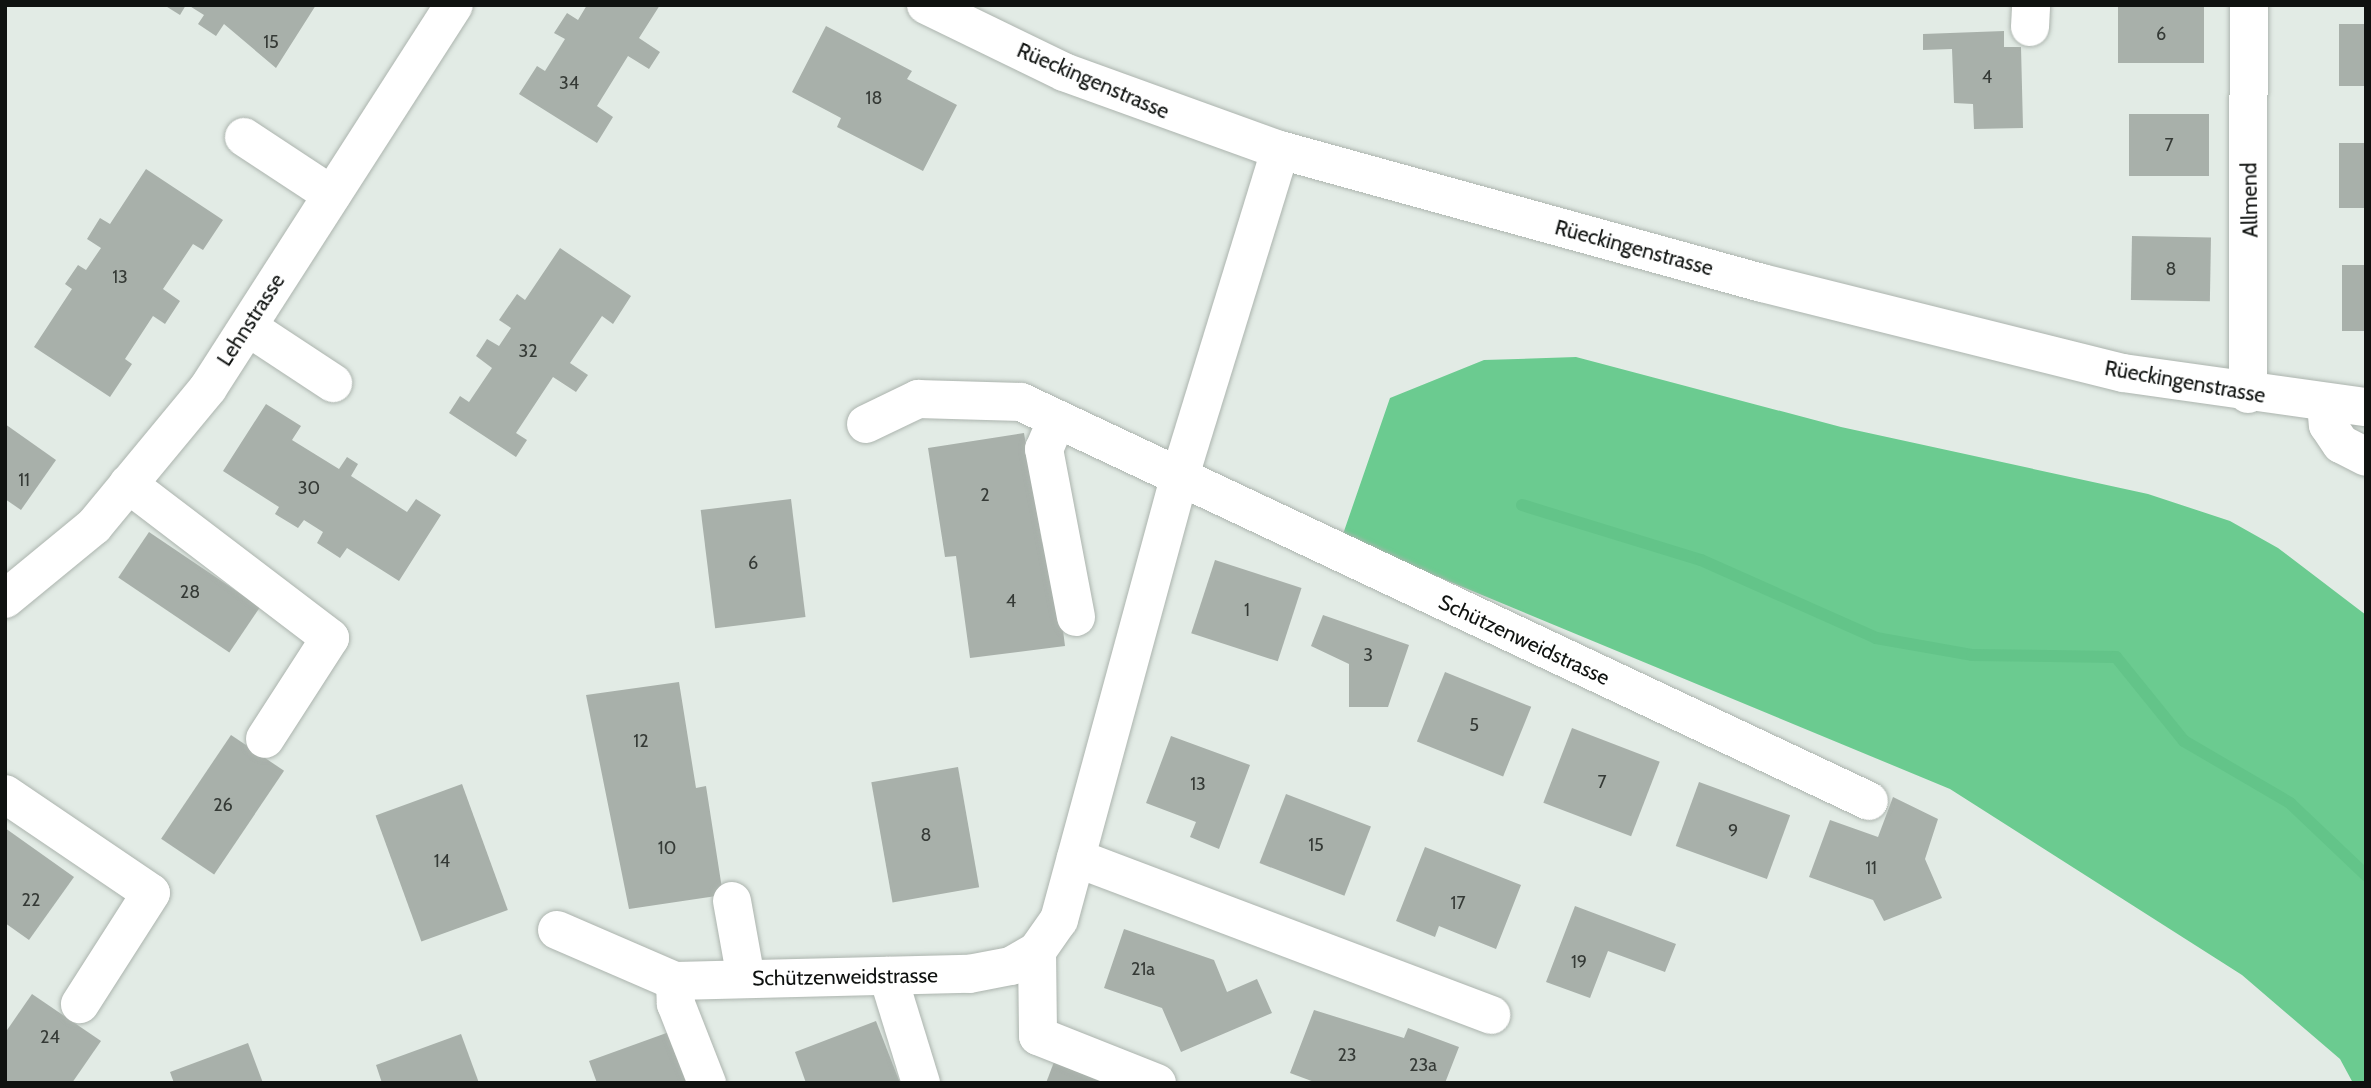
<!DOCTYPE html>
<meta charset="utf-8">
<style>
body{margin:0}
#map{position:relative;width:2371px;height:1088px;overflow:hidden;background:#e2ebe5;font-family:Cabin,sans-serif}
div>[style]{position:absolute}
.forest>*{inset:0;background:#6bcb90}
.stream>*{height:12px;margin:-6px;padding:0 6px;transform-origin:6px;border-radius:6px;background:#63c489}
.building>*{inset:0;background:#a8b0aa;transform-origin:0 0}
.roads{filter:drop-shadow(0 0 2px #acb4ae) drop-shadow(0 0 2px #acb4ae)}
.minor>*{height:38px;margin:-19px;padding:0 19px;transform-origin:19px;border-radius:19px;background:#fff}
span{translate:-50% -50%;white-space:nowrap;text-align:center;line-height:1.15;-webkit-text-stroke:5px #fff;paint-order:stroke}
.number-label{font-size:18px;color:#353a36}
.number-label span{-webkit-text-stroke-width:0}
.street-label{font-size:21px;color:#0f1210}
.frame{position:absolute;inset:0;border:7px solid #0f1210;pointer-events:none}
</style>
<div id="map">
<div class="forest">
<i style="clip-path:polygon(1576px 357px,1841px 427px,2148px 494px,2230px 521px,2278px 548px,2366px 615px,2366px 1083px,2353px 1083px,2340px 1059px,2242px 975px,1950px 789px,1342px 537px,1390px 398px,1484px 360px)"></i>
</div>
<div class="stream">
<i style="left:1522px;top:505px;width:187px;rotate:17.1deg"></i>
<i style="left:1701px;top:560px;width:192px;rotate:24deg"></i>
<i style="left:1876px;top:638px;width:97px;rotate:10deg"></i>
<i style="left:1972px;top:655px;width:144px;rotate:0.8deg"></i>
<i style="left:2116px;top:657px;width:108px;rotate:51deg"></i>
<i style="left:2184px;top:741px;width:123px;rotate:30.3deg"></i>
<i style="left:2290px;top:803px;width:105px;rotate:43.5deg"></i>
</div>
<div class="building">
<i style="clip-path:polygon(164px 5px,186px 5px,180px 15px)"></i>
<i style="clip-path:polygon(188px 5px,316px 5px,276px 68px,224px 24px,216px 36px,198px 24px,204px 15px)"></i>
<i style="clip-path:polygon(587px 5px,660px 5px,639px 38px,660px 52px,649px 69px,628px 56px,597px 106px,613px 117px,597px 143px,519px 94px,537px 66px,545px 71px,565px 39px,554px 33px,567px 13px,578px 20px)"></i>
<i style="left:2118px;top:5px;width:86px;height:58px"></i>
<i style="left:2339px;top:24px;width:27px;height:62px"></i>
<i style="clip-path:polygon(826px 26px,912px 71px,907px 79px,957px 105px,923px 171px,837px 127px,841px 118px,792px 92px)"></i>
<i style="clip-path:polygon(2004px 31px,2004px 47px,2021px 47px,2023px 128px,1974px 129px,1973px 104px,1954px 103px,1952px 49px,1923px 50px,1923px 34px)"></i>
<i style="left:2129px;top:114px;width:80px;height:62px"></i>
<i style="left:2366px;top:143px;width:65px;height:27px;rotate:90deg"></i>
<i style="clip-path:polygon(146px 169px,223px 220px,203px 250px,193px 244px,163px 289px,180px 301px,165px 324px,153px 316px,125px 359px,132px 364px,110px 397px,34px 347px,72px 289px,65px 284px,78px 265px,86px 270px,101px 248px,87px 239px,100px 218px,110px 224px)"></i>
<i style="left:2132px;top:236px;width:79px;height:64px;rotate:1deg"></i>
<i style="clip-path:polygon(560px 248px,631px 296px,613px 324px,602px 316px,570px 363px,588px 375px,576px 392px,553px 377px,516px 433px,527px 440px,516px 457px,449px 413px,460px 396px,469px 402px,492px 368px,476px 356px,487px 339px,499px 346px,511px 328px,499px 320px,517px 294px,525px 300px)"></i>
<i style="left:2342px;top:265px;width:24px;height:66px"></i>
<i style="clip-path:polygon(266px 404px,301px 426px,292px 440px,339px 469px,347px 457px,358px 464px,351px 476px,407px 512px,416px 499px,441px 515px,399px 581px,347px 548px,340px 558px,317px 543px,323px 532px,304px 520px,298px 528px,275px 514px,279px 507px,223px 471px)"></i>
<i style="clip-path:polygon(5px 424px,56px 460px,21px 510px,5px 499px)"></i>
<i style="clip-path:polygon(1024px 433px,1042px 542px,1052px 543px,1065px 646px,970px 658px,956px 556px,945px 557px,928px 448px)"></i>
<i style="left:791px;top:499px;width:119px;height:91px;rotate:83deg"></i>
<i style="left:149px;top:532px;width:134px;height:55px;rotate:34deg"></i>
<i style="left:1215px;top:560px;width:91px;height:77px;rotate:18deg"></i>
<i style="clip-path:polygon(1323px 615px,1409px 645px,1388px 707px,1349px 707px,1349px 664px,1311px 646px)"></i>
<i style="left:1445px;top:672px;width:93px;height:75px;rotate:22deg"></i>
<i style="clip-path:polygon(679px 682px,696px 788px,706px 786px,723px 895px,629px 909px,586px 695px)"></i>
<i style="left:1572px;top:728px;width:94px;height:80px;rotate:21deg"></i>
<i style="left:231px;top:735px;width:64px;height:125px;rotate:34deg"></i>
<i style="clip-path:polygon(1171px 736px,1250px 765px,1219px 849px,1190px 837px,1196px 822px,1146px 803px)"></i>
<i style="left:958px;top:767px;width:122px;height:88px;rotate:80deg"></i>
<i style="left:1699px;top:782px;width:97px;height:68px;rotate:20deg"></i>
<i style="left:462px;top:784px;width:134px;height:92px;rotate:70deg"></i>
<i style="left:1286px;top:794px;width:91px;height:74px;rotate:21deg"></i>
<i style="clip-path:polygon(1893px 797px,1938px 819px,1925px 859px,1942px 898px,1884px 921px,1873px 900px,1809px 877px,1830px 820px,1878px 837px)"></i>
<i style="clip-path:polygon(5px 828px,74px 877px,29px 940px,5px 923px)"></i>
<i style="clip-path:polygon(1425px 847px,1521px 885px,1496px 949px,1439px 926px,1435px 937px,1396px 921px)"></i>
<i style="clip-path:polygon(1575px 906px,1676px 944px,1665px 972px,1608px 951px,1590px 998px,1546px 982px)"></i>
<i style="clip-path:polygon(1124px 929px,1214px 960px,1227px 992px,1257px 979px,1272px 1013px,1181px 1052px,1162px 1008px,1104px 988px)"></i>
<i style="clip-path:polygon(32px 994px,101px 1041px,72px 1083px,5px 1083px,5px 1033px)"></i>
<i style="clip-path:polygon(1314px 1010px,1404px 1038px,1408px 1028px,1459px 1047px,1445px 1083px,1317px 1083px,1290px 1073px)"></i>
<i style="clip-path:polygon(876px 1021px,900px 1083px,806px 1083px,795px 1052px)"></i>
<i style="clip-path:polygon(672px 1031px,691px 1083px,597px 1083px,589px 1061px)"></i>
<i style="clip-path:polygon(461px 1034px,479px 1083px,382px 1083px,376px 1065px)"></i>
<i style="clip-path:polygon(248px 1043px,263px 1083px,174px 1083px,170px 1072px)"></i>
<i style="clip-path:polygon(1054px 1062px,1105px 1083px,1046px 1083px)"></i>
</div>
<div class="roads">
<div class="minor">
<i style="left:926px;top:5px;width:153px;rotate:25.9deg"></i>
<i style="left:1064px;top:72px;width:230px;rotate:19.9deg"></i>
<i style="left:1280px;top:150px;width:500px;rotate:15.43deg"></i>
<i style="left:1762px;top:283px;width:372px;rotate:14deg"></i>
<i style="left:2123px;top:373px;width:245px;rotate:8deg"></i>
<i style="left:2030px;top:27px;width:22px;rotate:-87deg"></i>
<i style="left:244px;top:137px;width:105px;rotate:33.4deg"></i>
<i style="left:248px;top:327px;width:102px;rotate:33.4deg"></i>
<i style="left:2248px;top:394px;width:389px;rotate:-89.9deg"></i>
<i style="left:2326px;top:404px;width:21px;rotate:85deg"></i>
<i style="left:2328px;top:425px;width:23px;rotate:56deg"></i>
<i style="left:2341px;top:444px;width:28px;rotate:27deg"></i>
<i style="left:1057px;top:419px;width:33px;rotate:113deg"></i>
<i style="left:1044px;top:449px;width:171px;rotate:79.2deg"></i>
<i style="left:866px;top:424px;width:58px;rotate:-25.7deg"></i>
<i style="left:918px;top:399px;width:103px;rotate:1.7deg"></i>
<i style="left:1021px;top:402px;width:937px;rotate:25.2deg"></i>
<i style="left:128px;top:484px;width:254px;rotate:37.3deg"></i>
<i style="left:330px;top:638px;width:120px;rotate:122.8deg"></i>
<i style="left:5px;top:599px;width:115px;rotate:-39.4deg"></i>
<i style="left:94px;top:526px;width:179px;rotate:-50.4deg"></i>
<i style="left:208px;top:388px;width:455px;rotate:-57.3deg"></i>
<i style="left:5px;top:794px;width:176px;rotate:34.1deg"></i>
<i style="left:151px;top:893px;width:132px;rotate:122.6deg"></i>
<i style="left:1076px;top:858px;width:444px;rotate:20.7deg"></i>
<i style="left:732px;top:901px;width:79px;rotate:79.8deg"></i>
<i style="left:557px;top:930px;width:129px;rotate:23.4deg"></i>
<i style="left:675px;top:981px;width:294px;rotate:-1.4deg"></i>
<i style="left:969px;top:974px;width:43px;rotate:-10.8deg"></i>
<i style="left:1011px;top:966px;width:30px;rotate:-30deg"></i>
<i style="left:1037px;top:951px;width:38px;rotate:-55deg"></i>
<i style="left:1059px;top:920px;width:457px;rotate:-74.8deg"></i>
<i style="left:1179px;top:479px;width:344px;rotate:-72.9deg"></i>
<i style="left:1037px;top:951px;width:85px;rotate:89.3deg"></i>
<i style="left:1038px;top:1036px;width:128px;rotate:21.6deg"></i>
<i style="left:888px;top:976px;width:112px;rotate:72.9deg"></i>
<i style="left:675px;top:981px;width:23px;rotate:88deg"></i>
<i style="left:676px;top:1004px;width:85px;rotate:68.6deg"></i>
</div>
</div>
<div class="number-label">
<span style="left:2161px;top:34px">6</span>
<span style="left:271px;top:42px">15</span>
<span style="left:1987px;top:77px">4</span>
<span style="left:569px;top:83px">34</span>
<span style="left:874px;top:98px">18</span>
<span style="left:2169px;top:145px">7</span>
<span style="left:2171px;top:269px">8</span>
<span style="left:120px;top:277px">13</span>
<span style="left:528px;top:351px">32</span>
<span style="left:24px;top:480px">11</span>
<span style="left:309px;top:488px">30</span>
<span style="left:985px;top:495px">2</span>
<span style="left:753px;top:563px">6</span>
<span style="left:190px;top:592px">28</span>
<span style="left:1011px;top:601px">4</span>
<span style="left:1247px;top:610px">1</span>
<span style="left:1368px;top:655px">3</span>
<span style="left:1474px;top:725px">5</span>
<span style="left:641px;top:741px">12</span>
<span style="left:1602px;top:782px">7</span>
<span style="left:1198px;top:784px">13</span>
<span style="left:223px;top:805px">26</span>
<span style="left:1733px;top:831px">9</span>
<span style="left:926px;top:835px">8</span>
<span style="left:1316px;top:845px">15</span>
<span style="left:667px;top:848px">10</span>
<span style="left:442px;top:861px">14</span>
<span style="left:1871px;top:868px">11</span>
<span style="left:31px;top:900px">22</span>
<span style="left:1458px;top:903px">17</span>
<span style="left:1579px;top:962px">19</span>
<span style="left:1143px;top:969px">21a</span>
<span style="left:50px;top:1037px">24</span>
<span style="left:1347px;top:1055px">23</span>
<span style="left:1423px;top:1065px">23a</span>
</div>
<div class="street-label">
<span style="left:1093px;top:81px;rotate:23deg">Rüeckingenstrasse</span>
<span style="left:2250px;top:200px;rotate:-91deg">Allmend</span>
<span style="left:1634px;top:248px;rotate:15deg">Rüeckingenstrasse</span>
<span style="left:251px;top:320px;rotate:-57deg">Lehnstrasse</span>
<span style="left:2185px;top:382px;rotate:10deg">Rüeckingenstrasse</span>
<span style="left:1524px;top:640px;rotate:25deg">Schützenweidstrasse</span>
<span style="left:845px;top:977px;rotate:-1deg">Schützenweidstrasse</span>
</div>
<div class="frame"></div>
</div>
